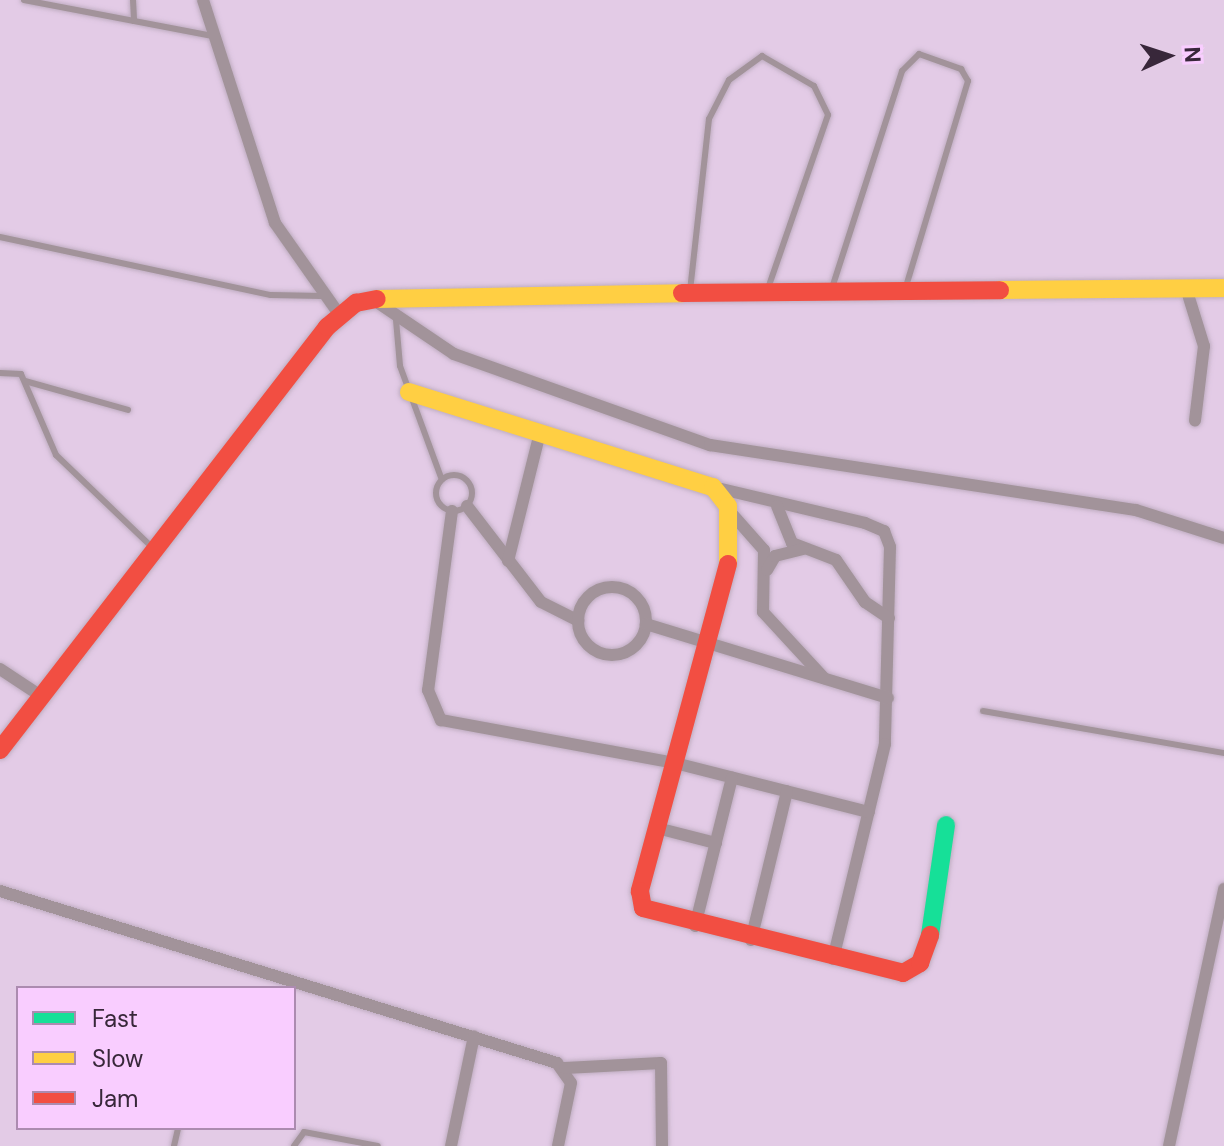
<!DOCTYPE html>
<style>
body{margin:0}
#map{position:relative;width:1224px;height:1146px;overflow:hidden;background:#e3cbe6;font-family:"DM Sans",sans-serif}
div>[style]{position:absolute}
.roads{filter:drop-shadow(0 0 2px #bfadc1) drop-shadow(0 0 2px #bfadc1)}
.lane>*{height:6px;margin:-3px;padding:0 3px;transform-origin:3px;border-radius:3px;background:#a2939a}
.lane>.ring{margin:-3px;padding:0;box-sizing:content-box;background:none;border:6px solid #a2939a;border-radius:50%}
.street>*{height:12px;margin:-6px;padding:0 6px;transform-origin:6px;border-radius:6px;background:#a2939a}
.street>.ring{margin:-6px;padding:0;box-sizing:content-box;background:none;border:12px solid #a2939a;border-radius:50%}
.fast>*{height:18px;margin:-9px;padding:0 9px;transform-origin:9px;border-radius:9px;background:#16e098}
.slow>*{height:18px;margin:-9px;padding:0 9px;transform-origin:9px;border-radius:9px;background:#ffcf43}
.jam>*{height:18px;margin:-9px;padding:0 9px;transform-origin:9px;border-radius:9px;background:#f24e42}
span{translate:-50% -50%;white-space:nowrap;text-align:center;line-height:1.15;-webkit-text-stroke:8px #f9cdff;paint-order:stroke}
.legend{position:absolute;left:16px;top:986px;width:280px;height:144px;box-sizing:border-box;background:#f9cdff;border:2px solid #ac8bb0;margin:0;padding:10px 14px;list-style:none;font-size:24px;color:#38273a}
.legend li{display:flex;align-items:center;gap:16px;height:40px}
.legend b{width:40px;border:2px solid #ac8bb0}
.north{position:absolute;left:1128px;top:16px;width:80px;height:80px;-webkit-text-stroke:6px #f9cdff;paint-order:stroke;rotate:87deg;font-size:22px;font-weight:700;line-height:32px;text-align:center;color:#38273a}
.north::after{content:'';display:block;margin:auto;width:28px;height:36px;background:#38273a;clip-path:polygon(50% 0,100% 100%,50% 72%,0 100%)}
</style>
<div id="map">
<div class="roads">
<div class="lane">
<i style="left:24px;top:0;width:192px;rotate:10.8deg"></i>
<i style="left:133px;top:0;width:21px;rotate:87deg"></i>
<i style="left:0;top:237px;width:277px;rotate:12.1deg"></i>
<i style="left:271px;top:295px;width:51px;rotate:1.1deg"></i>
<i style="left:832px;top:288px;width:228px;rotate:-72.1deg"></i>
<i style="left:902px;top:71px;width:24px;rotate:-45deg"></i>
<i style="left:919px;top:54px;width:45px;rotate:19.7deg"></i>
<i style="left:961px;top:69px;width:14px;rotate:60deg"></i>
<i style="left:968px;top:81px;width:215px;rotate:106.8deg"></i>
<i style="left:690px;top:291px;width:173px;rotate:-83.7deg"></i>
<i style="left:709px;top:119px;width:44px;rotate:-62.9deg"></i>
<i style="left:729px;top:80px;width:41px;rotate:-36deg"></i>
<i style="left:762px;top:56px;width:60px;rotate:30deg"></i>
<i style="left:814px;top:86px;width:32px;rotate:64deg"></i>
<i style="left:828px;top:115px;width:183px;rotate:109.1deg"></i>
<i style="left:396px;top:320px;width:46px;rotate:85deg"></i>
<i style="left:400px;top:366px;width:121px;rotate:69.8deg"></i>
<i style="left:0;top:373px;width:21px;rotate:3deg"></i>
<i style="left:21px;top:374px;width:88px;rotate:66.6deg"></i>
<i style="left:56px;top:455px;width:133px;rotate:43.8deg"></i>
<i style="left:25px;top:381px;width:107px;rotate:15.7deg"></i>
<i class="ring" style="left:436px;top:475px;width:30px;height:30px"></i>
<i style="left:983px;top:711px;width:245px;rotate:9.9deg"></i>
<i style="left:174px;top:1146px;width:18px;rotate:-77deg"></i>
<i style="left:294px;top:1146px;width:17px;rotate:-54deg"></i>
<i style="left:304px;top:1132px;width:75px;rotate:10.7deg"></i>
</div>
<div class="street">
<i style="left:203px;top:0;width:234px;rotate:72.1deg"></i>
<i style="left:275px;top:223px;width:111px;rotate:54.9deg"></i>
<i style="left:1186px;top:288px;width:61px;rotate:72.8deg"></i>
<i style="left:1204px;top:346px;width:75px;rotate:96.9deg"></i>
<i style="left:371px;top:298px;width:100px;rotate:34deg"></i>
<i style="left:454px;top:354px;width:272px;rotate:19.6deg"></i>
<i style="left:710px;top:445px;width:431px;rotate:8.7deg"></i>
<i style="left:1136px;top:510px;width:92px;rotate:17.7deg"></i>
<i style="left:713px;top:487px;width:156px;rotate:13.3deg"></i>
<i style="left:865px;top:523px;width:21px;rotate:23deg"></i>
<i style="left:884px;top:531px;width:17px;rotate:69deg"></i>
<i style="left:890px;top:547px;width:197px;rotate:91.5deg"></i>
<i style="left:885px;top:744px;width:221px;rotate:103.6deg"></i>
<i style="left:467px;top:506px;width:121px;rotate:52.4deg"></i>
<i style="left:541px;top:602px;width:42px;rotate:26.6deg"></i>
<i style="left:777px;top:506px;width:40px;rotate:68deg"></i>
<i style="left:792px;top:543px;width:47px;rotate:21.1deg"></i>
<i style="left:836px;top:560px;width:51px;rotate:55.4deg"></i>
<i style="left:865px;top:602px;width:29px;rotate:34deg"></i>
<i style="left:452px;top:511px;width:181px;rotate:97.6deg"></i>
<i style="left:428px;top:690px;width:33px;rotate:67deg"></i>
<i style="left:441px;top:720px;width:238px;rotate:10.4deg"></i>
<i style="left:675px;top:763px;width:200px;rotate:14.2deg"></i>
<i style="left:732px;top:514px;width:48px;rotate:48.4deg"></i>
<i style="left:764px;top:550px;width:62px;rotate:90.9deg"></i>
<i style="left:763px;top:612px;width:90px;rotate:47.3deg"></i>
<i style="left:508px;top:561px;width:128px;rotate:-76deg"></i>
<i style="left:767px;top:570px;width:16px;rotate:-60deg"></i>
<i style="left:775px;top:556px;width:29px;rotate:-14deg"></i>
<i class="ring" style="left:578px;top:587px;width:56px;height:56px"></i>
<i style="left:646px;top:624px;width:253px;rotate:17deg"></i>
<i style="left:0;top:669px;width:49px;rotate:33.4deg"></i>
<i style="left:657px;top:828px;width:61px;rotate:14.3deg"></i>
<i style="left:0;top:891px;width:583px;rotate:17.16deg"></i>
<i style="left:557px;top:1063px;width:24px;rotate:55deg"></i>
<i style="left:571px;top:1083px;width:64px;rotate:101.7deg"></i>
<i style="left:695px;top:926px;width:153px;rotate:-76deg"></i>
<i style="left:751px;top:940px;width:153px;rotate:-76.4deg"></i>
<i style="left:565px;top:1068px;width:96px;rotate:-3deg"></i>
<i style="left:661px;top:1063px;width:83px;rotate:89.3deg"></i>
<i style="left:451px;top:1146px;width:112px;rotate:-78.2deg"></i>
<i style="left:1169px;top:1146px;width:263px;rotate:-77.9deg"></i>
</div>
<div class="fast">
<i style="left:930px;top:935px;width:111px;rotate:-81.7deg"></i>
</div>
<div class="slow">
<i style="left:1000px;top:290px;width:224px;rotate:-0.5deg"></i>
<i style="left:377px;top:299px;width:305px;rotate:-1.1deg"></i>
<i style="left:409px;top:392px;width:318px;rotate:17.4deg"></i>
<i style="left:713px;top:487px;width:24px;rotate:52deg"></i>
<i style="left:728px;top:506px;width:58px;rotate:90deg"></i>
</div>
<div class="jam">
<i style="left:682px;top:293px;width:318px;rotate:-0.5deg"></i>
<i style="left:728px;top:564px;width:339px;rotate:105.1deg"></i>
<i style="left:640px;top:891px;width:17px;rotate:80deg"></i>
<i style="left:643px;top:908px;width:268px;rotate:14deg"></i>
<i style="left:903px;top:973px;width:20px;rotate:-30deg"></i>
<i style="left:920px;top:963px;width:30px;rotate:-70deg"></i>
<i style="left:0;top:750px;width:535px;rotate:-52.29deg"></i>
<i style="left:327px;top:327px;width:38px;rotate:-40deg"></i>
<i style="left:356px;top:303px;width:21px;rotate:-11deg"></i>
</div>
</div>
<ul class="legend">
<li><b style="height:10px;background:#16e098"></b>Fast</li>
<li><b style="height:10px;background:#ffcf43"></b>Slow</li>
<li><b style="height:10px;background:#f24e42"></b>Jam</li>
</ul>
<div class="north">N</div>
</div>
